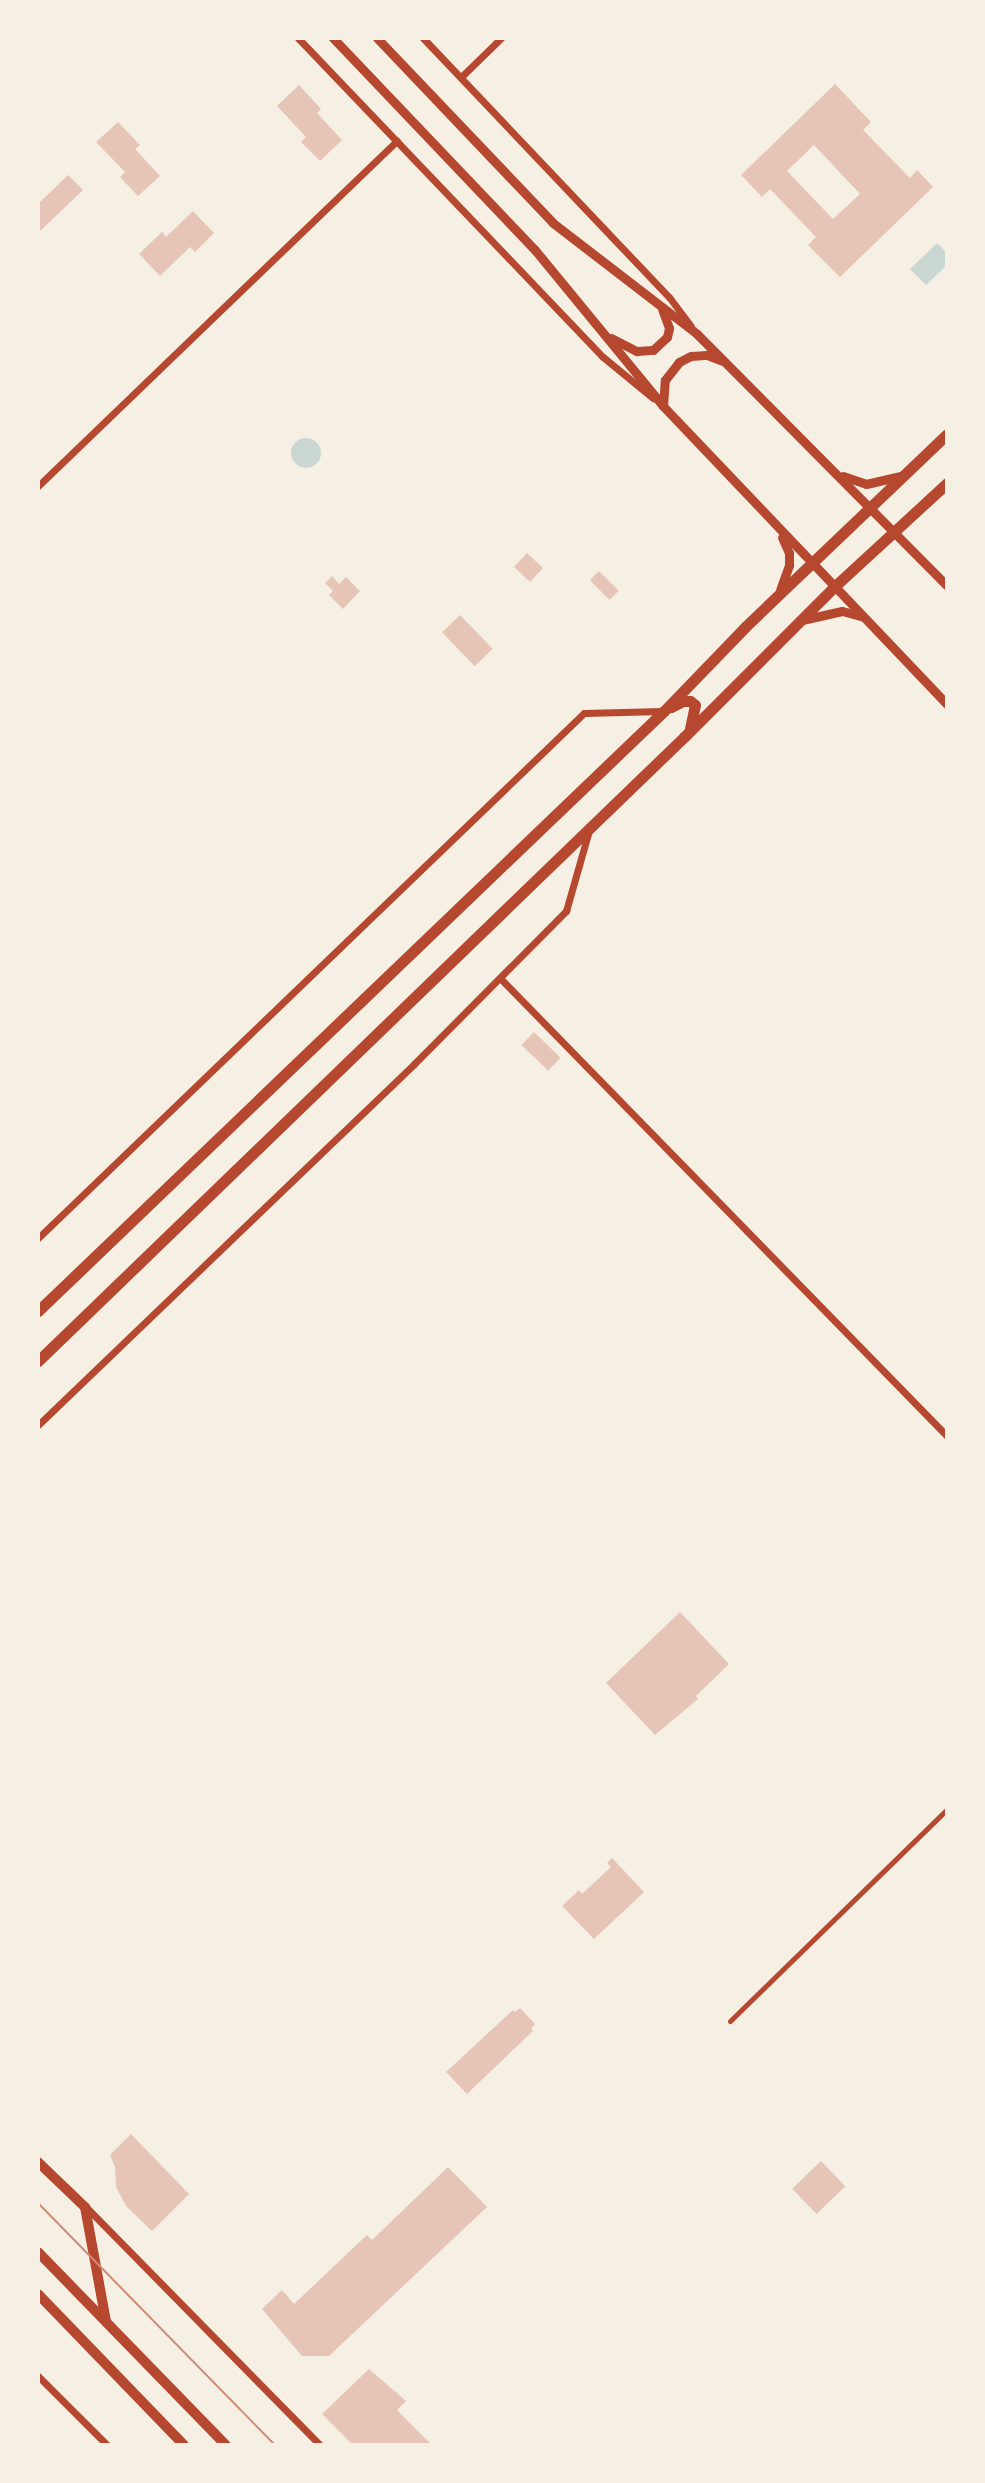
<!DOCTYPE html>
<style>
body{margin:0}
#map{position:relative;width:985px;height:2483px;overflow:hidden;background:#f6efe4;font-family:Barlow,sans-serif}
div>[style]{position:absolute}
.water>*{inset:0;background:#c9d6d2}
.round{border-radius:50%}
.building>*{inset:0;background:#e6c5b7;transform-origin:0 0}
.pedestrian>*{height:5px;margin:-2.5px;padding:0 2.5px;transform-origin:2.5px;border-radius:2.5px;background:#b5482f}
.minor>*{height:7px;margin:-3.5px;padding:0 3.5px;transform-origin:3.5px;border-radius:3.5px;background:#b5482f}
.tertiary>*{height:9px;margin:-4.5px;padding:0 4.5px;transform-origin:4.5px;border-radius:4.5px;background:#b5482f}
.secondary>*{height:10px;margin:-5px;padding:0 5px;transform-origin:5px;border-radius:5px;background:#b5482f}
.primary>*{height:11px;margin:-5.5px;padding:0 5.5px;transform-origin:5.5px;border-radius:5.5px;background:#b5482f}
.tram>*{height:2px;margin:-1px;padding:0 1px;transform-origin:1px;border-radius:1px;background:#cf8b77}
span{translate:-50% -50%;white-space:nowrap;text-align:center;line-height:1.15;-webkit-text-stroke:6px #f6efe4;paint-order:stroke}
.frame{position:absolute;inset:0;border:40px solid #f6efe4;pointer-events:none}
</style>
<div id="map">
<div class="water">
<i style="clip-path:polygon(937px 243px,947px 253px,947px 265px,926px 285px,910px 269px)"></i>
<i class="round" style="left:291px;top:438px;width:30px;height:30px"></i>
</div>
<div class="building">
<i style="clip-path:polygon(evenodd,835px 84px,871px 122px,863px 130px,910px 178px,917px 170px,933px 187px,840px 277px,808px 245px,816px 237px,770px 189px,762px 197px,741px 175px,835px 84px,814px 145px,860px 194px,833px 219px,787px 171px,814px 145px)"></i>
<i style="clip-path:polygon(299px 85px,321px 109px,317px 113px,342px 140px,320px 161px,301px 142px,306px 137px,277px 106px)"></i>
<i style="clip-path:polygon(118px 122px,140px 145px,135px 149px,160px 176px,138px 196px,120px 177px,125px 172px,96px 142px)"></i>
<i style="clip-path:polygon(68px 175px,83px 190px,38px 233px,38px 204px)"></i>
<i style="clip-path:polygon(193px 211px,214px 233px,195px 252px,190px 247px,160px 276px,139px 254px,162px 232px,166px 237px)"></i>
<i style="left:527px;top:553px;width:22px;height:19px;rotate:43deg"></i>
<i style="left:599px;top:571px;width:28px;height:13px;rotate:45deg"></i>
<i style="clip-path:polygon(332px 576px,339px 584px,346px 577px,360px 591px,343px 609px,329px 595px,333px 591px,325px 583px)"></i>
<i style="left:460px;top:615px;width:47px;height:25px;rotate:46deg"></i>
<i style="left:534px;top:1032px;width:37px;height:18px;rotate:44deg"></i>
<i style="clip-path:polygon(680px 1612px,729px 1664px,696px 1696px,698px 1699px,655px 1735px,606px 1683px)"></i>
<i style="clip-path:polygon(612px 1858px,644px 1892px,594px 1939px,562px 1906px,579px 1890px,582px 1894px,611px 1867px,607px 1863px)"></i>
<i style="clip-path:polygon(520px 2008px,535px 2024px,531px 2028px,533px 2031px,467px 2094px,446px 2072px,513px 2010px,515px 2012px)"></i>
<i style="clip-path:polygon(131px 2134px,189px 2194px,152px 2231px,126px 2206px,116px 2187px,115px 2167px,110px 2155px)"></i>
<i style="left:821px;top:2161px;width:35px;height:40px;rotate:46deg"></i>
<i style="clip-path:polygon(448px 2167px,487px 2207px,329px 2356px,302px 2356px,262px 2309px,282px 2290px,294px 2304px,367px 2235px,372px 2240px)"></i>
<i style="clip-path:polygon(369px 2369px,406px 2401px,397px 2410px,432px 2445px,353px 2445px,322px 2414px)"></i>
</div>
<div class="pedestrian">
<i style="left:730px;top:2021px;width:303px;rotate:-44.3deg"></i>
</div>
<div class="minor">
<i style="left:298px;top:38px;width:441px;rotate:46.3deg"></i>
<i style="left:603px;top:357px;width:65px;rotate:39.4deg"></i>
<i style="left:423px;top:38px;width:357px;rotate:46.5deg"></i>
<i style="left:669px;top:297px;width:36px;rotate:53deg"></i>
<i style="left:461px;top:77px;width:56px;rotate:-44.3deg"></i>
<i style="left:38px;top:486px;width:498px;rotate:-43.9deg"></i>
<i style="left:500px;top:978px;width:640px;rotate:45.7deg"></i>
<i style="left:38px;top:1238px;width:757px;rotate:-43.88deg"></i>
<i style="left:584px;top:713px;width:78px;rotate:-1.5deg"></i>
<i style="left:38px;top:1425px;width:521px;rotate:-43.83deg"></i>
<i style="left:414px;top:1064px;width:216px;rotate:-45.2deg"></i>
<i style="left:566px;top:911px;width:84px;rotate:-74.1deg"></i>
<i style="left:87px;top:2208px;width:332px;rotate:45.5deg"></i>
<i style="left:38px;top:2376px;width:98px;rotate:45deg"></i>
</div>
<div class="tertiary">
<i style="left:333px;top:38px;width:293px;rotate:46.4deg"></i>
<i style="left:535px;top:250px;width:202px;rotate:50.6deg"></i>
<i style="left:663px;top:406px;width:412px;rotate:46.4deg"></i>
<i style="left:377px;top:38px;width:255px;rotate:46.4deg"></i>
<i style="left:553px;top:223px;width:182px;rotate:37.6deg"></i>
<i style="left:697px;top:334px;width:355px;rotate:45.2deg"></i>
<i style="left:611px;top:338px;width:29px;rotate:27deg"></i>
<i style="left:637px;top:351px;width:16px;rotate:-4deg"></i>
<i style="left:653px;top:350px;width:19px;rotate:-43deg"></i>
<i style="left:667px;top:337px;width:9px;rotate:-77deg"></i>
<i style="left:669px;top:328px;width:20px;rotate:-110deg"></i>
<i style="left:663px;top:406px;width:26px;rotate:-86deg"></i>
<i style="left:665px;top:380px;width:23px;rotate:-52deg"></i>
<i style="left:679px;top:362px;width:13px;rotate:-27deg"></i>
<i style="left:691px;top:356px;width:16px;rotate:-4deg"></i>
<i style="left:707px;top:355px;width:17px;rotate:21deg"></i>
<i style="left:843px;top:476px;width:24px;rotate:19deg"></i>
<i style="left:866px;top:484px;width:40px;rotate:-13deg"></i>
<i style="left:780px;top:590px;width:27px;rotate:-70deg"></i>
<i style="left:789px;top:565px;width:12px;rotate:-90deg"></i>
<i style="left:789px;top:553px;width:17px;rotate:-114deg"></i>
<i style="left:802px;top:620px;width:41px;rotate:-12.7deg"></i>
<i style="left:842px;top:611px;width:20px;rotate:15deg"></i>
</div>
<div class="secondary">
<i style="left:38px;top:2162px;width:65px;rotate:43.8deg"></i>
<i style="left:85px;top:2207px;width:116px;rotate:79.6deg"></i>
<i style="left:38px;top:2252px;width:269px;rotate:45.8deg"></i>
<i style="left:38px;top:2294px;width:210px;rotate:46deg"></i>
</div>
<div class="primary">
<i style="left:671px;top:707px;width:13px;rotate:-27deg"></i>
<i style="left:683px;top:701px;width:7px"></i>
<i style="left:690px;top:701px;width:6px;rotate:39deg"></i>
<i style="left:695px;top:705px;width:24px;rotate:102deg"></i>
<i style="left:38px;top:1311px;width:867px;rotate:-43.79deg"></i>
<i style="left:664px;top:711px;width:117px;rotate:-46deg"></i>
<i style="left:745px;top:627px;width:279px;rotate:-43.7deg"></i>
<i style="left:38px;top:1361px;width:898px;rotate:-44.01deg"></i>
<i style="left:684px;top:737px;width:214px;rotate:-45deg"></i>
<i style="left:835px;top:586px;width:152px;rotate:-42.6deg"></i>
</div>
<div class="tram">
<i style="left:38px;top:2203px;width:339px;rotate:45.6deg"></i>
</div>
<div class="frame"></div>
</div>
